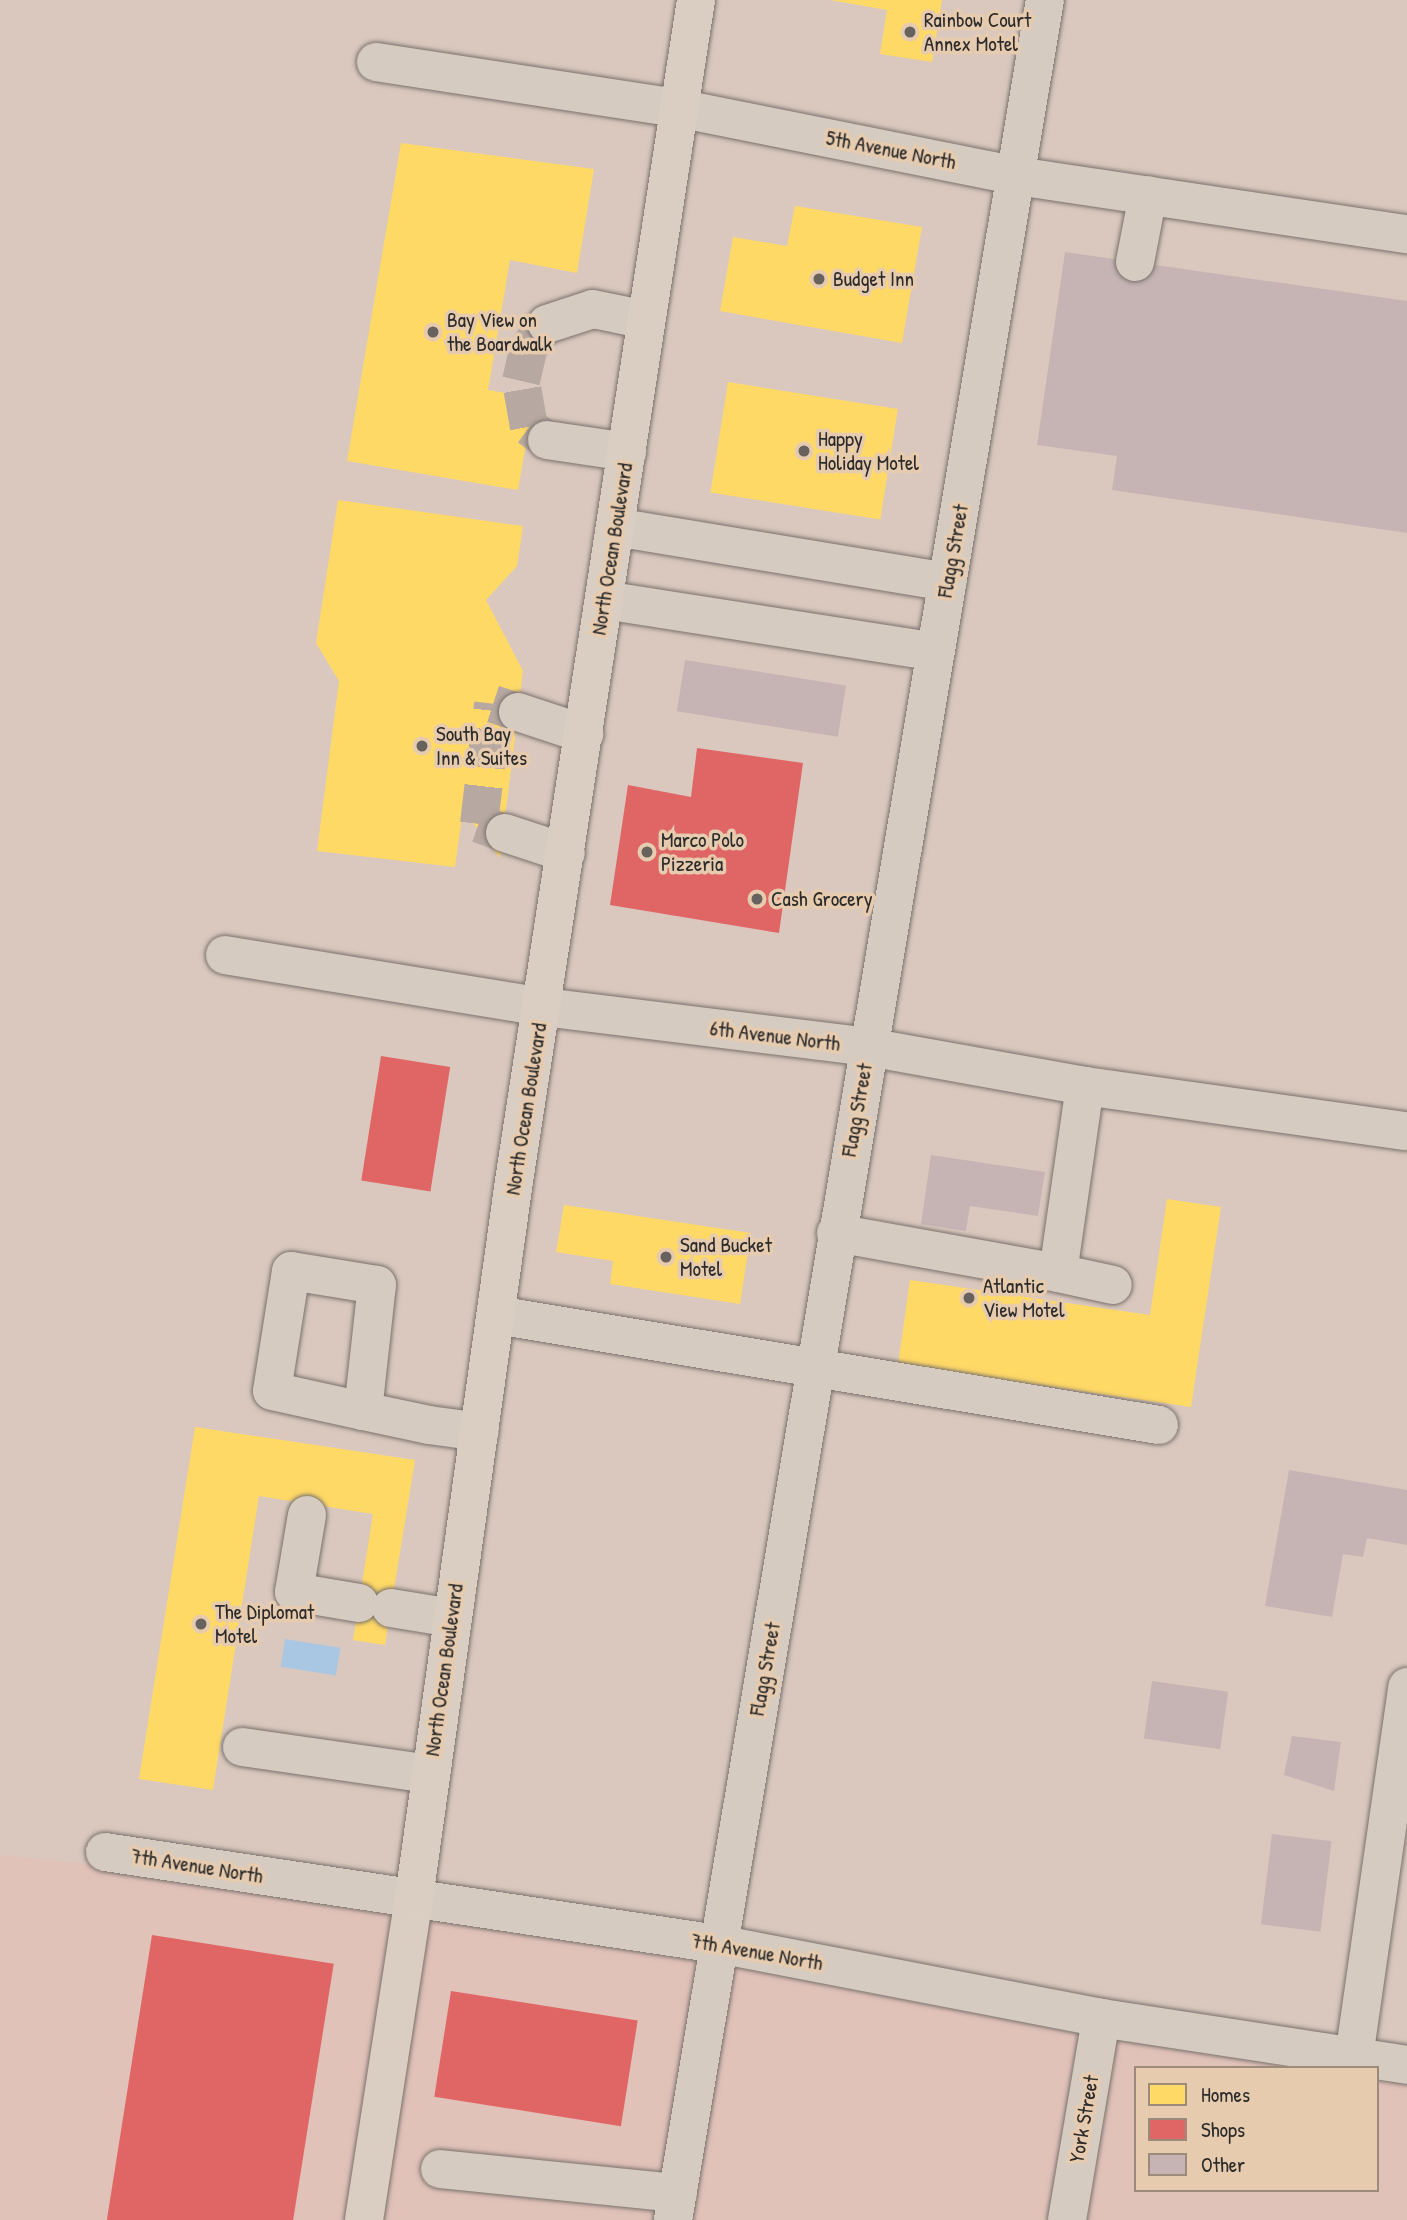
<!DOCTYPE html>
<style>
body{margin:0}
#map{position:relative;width:1407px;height:2220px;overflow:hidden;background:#dac8be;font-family:"Patrick Hand",sans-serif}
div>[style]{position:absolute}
.built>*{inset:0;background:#e1c2b9}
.water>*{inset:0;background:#a9c7e2;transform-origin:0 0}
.homes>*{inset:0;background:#ffd966;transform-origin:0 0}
.shops>*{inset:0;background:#e06666;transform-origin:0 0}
.building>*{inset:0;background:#c5b4b3;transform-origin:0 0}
.minor-tunnel>*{height:38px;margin-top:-19px;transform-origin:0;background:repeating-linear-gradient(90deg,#b7a9a1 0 38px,transparent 0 57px)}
.roads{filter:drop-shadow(0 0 2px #7a726d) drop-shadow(0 0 2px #7a726d)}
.minor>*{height:38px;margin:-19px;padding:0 19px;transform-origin:19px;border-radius:19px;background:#d5cbc1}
.major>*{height:38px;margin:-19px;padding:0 19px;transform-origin:19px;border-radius:19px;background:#dacec2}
.dots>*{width:19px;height:19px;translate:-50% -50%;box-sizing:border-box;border:4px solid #e7cbae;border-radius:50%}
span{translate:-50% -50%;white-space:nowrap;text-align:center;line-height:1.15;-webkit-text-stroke:7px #e7cbae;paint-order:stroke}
.poi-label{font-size:21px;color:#2b2b2b}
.left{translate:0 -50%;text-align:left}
.street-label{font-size:21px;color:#2b2b2b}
.legend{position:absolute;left:1134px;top:2066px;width:245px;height:126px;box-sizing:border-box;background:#e7cbae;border:2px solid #9c8b7a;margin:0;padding:9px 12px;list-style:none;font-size:21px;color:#2b2b2b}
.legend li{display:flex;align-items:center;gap:14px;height:35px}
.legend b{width:35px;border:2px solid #9c8b7a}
</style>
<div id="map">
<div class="built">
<i style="clip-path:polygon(evenodd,0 1855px,414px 1898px,1407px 2065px,1407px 2220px,0 2220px,0 1855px,1136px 2068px,1377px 2068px,1377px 2190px,1136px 2190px,1136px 2068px)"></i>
</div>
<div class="water">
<i style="left:285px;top:1639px;width:56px;height:28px;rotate:9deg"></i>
</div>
<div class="homes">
<i style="clip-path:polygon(830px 0,942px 0,932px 62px,880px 54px,887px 10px)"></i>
<i style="clip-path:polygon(401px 143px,594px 169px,577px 273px,510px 260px,488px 390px,534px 398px,518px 490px,347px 461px)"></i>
<i style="clip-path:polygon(795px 206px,922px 227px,902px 343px,720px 311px,733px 237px,787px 246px)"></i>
<i style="left:728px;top:382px;width:172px;height:112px;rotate:9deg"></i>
<i style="clip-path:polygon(338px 500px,523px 526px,517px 566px,486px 600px,523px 671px,500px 858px,463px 810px,455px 867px,317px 851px,339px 681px,316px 643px)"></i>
<i style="clip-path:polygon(1167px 1199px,1221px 1207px,1191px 1407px,898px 1365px,910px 1280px,1150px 1315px)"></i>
<i style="clip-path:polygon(564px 1205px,751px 1233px,740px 1304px,610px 1284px,613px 1261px,556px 1252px)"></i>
<i style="clip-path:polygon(195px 1427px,415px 1460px,385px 1645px,353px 1640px,373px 1514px,259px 1496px,213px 1790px,139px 1779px)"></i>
</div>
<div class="shops">
<i style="clip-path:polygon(697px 748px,803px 763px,779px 933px,610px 905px,628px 785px,691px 797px)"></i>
<i style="left:381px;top:1056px;width:70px;height:126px;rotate:9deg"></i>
<i style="left:152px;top:1935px;width:184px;height:289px;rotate:9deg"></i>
<i style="left:451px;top:1991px;width:189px;height:107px;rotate:9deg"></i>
</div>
<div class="building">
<i style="clip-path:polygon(1065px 252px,1407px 301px,1407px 533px,1112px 490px,1117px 456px,1037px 445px)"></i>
<i style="left:685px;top:660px;width:163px;height:52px;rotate:9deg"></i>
<i style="clip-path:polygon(931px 1155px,1045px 1172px,1038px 1216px,970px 1206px,966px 1231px,921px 1224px)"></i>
<i style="clip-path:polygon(1289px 1470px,1407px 1490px,1407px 1545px,1367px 1538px,1363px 1557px,1343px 1554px,1332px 1617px,1265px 1606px)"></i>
<i style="left:1152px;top:1681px;width:77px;height:58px;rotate:8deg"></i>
<i style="clip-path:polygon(1292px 1736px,1341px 1742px,1334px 1791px,1284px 1775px)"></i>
<i style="left:1272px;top:1834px;width:60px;height:91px;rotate:7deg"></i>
</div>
<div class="minor-tunnel">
<i style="left:547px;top:440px;width:22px;rotate:-144deg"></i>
<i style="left:529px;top:427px;width:47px;rotate:-99.9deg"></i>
<i style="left:521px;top:381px;width:35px;rotate:-77deg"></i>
<i style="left:529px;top:347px;width:29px;rotate:-52deg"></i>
<i style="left:505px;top:833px;width:28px;rotate:-161deg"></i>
<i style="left:479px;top:824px;width:121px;rotate:-83.3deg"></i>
<i style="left:493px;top:704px;width:26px;rotate:18deg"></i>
</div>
<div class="roads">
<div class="minor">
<i style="left:376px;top:62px;width:305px;rotate:8.7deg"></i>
<i style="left:678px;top:108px;width:346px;rotate:11.3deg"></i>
<i style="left:1017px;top:176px;width:394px;rotate:8.5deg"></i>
<i style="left:1135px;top:262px;width:68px;rotate:-79deg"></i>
<i style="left:547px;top:324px;width:48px;rotate:-18.1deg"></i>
<i style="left:593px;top:309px;width:54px;rotate:11.7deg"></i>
<i style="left:547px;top:440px;width:81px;rotate:8.5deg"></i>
<i style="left:615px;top:527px;width:337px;rotate:9.4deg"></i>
<i style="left:604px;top:600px;width:335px;rotate:8.9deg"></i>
<i style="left:518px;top:712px;width:70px;rotate:18.4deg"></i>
<i style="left:505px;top:833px;width:64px;rotate:18.2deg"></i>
<i style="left:225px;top:955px;width:322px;rotate:9.3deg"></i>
<i style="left:543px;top:1007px;width:327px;rotate:7deg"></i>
<i style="left:868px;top:1047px;width:220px;rotate:10.2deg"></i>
<i style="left:1085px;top:1086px;width:325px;rotate:8deg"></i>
<i style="left:836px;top:1233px;width:226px;rotate:10.2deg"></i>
<i style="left:1058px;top:1273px;width:189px;rotate:-81.8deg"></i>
<i style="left:1058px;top:1273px;width:56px;rotate:12.3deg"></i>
<i style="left:496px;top:1315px;width:672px;rotate:9.42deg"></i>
<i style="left:363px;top:1411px;width:127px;rotate:-83.7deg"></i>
<i style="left:377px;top:1285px;width:87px;rotate:-170.8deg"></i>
<i style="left:291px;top:1271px;width:121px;rotate:99deg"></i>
<i style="left:272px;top:1391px;width:93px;rotate:12.4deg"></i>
<i style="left:363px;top:1411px;width:67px;rotate:12deg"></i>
<i style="left:429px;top:1425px;width:51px;rotate:7.8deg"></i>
<i style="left:307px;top:1515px;width:78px;rotate:99.6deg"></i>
<i style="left:294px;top:1592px;width:66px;rotate:9.6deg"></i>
<i style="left:391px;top:1608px;width:62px;rotate:9.3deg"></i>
<i style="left:242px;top:1747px;width:189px;rotate:8.2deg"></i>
<i style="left:105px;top:1852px;width:620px;rotate:8.54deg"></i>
<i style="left:718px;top:1944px;width:390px;rotate:10.9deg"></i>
<i style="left:1101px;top:2018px;width:310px;rotate:8.7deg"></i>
<i style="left:1354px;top:2057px;width:374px;rotate:-81.8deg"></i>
<i style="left:440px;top:2169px;width:239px;rotate:5.8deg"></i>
<i style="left:673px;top:2220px;width:2251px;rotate:-80.49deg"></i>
<i style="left:1067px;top:2220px;width:205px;rotate:-80.4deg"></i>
</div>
<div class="major">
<i style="left:364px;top:2220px;width:326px;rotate:-81.2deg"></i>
<i style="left:414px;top:1898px;width:724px;rotate:-82.06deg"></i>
<i style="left:514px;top:1181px;width:1195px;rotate:-81.24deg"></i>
</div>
</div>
<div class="dots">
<i style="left:910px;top:32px;background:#68625e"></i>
<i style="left:819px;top:279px;background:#68625e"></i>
<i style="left:433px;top:332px;background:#68625e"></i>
<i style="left:804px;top:451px;background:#68625e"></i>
<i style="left:422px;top:746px;background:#68625e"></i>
<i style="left:647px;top:852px;background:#68625e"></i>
<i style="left:757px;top:899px;background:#68625e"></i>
<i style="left:666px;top:1257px;background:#68625e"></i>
<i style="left:969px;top:1298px;background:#68625e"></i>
<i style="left:201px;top:1624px;background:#68625e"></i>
</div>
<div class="poi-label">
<span class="left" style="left:924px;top:32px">Rainbow Court<br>Annex Motel</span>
<span class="left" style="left:833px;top:279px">Budget Inn</span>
<span class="left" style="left:447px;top:332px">Bay View on<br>the Boardwalk</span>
<span class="left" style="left:818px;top:451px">Happy<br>Holiday Motel</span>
<span class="left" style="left:436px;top:746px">South Bay<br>Inn &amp; Suites</span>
<span class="left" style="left:661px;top:852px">Marco Polo<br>Pizzeria</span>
<span class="left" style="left:771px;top:899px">Cash Grocery</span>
<span class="left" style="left:680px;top:1257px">Sand Bucket<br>Motel</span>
<span class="left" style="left:983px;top:1298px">Atlantic<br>View Motel</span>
<span class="left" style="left:215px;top:1624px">The Diplomat<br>Motel</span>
</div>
<div class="street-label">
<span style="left:891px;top:150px;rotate:11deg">5th Avenue North</span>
<span style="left:612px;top:549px;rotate:-81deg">North Ocean Boulevard</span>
<span style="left:953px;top:551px;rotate:-80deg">Flagg Street</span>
<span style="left:775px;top:1036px;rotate:7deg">6th Avenue North</span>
<span style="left:526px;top:1109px;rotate:-81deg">North Ocean Boulevard</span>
<span style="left:857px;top:1110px;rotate:-80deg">Flagg Street</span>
<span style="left:765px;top:1669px;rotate:-80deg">Flagg Street</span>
<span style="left:444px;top:1670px;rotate:-82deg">North Ocean Boulevard</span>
<span style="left:197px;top:1866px;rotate:9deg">7th Avenue North</span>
<span style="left:757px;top:1952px;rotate:10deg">7th Avenue North</span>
<span style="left:1084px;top:2119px;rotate:-80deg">York Street</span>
</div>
<ul class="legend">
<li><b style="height:19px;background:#ffd966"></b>Homes</li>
<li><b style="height:19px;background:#e06666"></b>Shops</li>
<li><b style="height:19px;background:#c5b4b3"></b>Other</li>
</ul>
</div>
